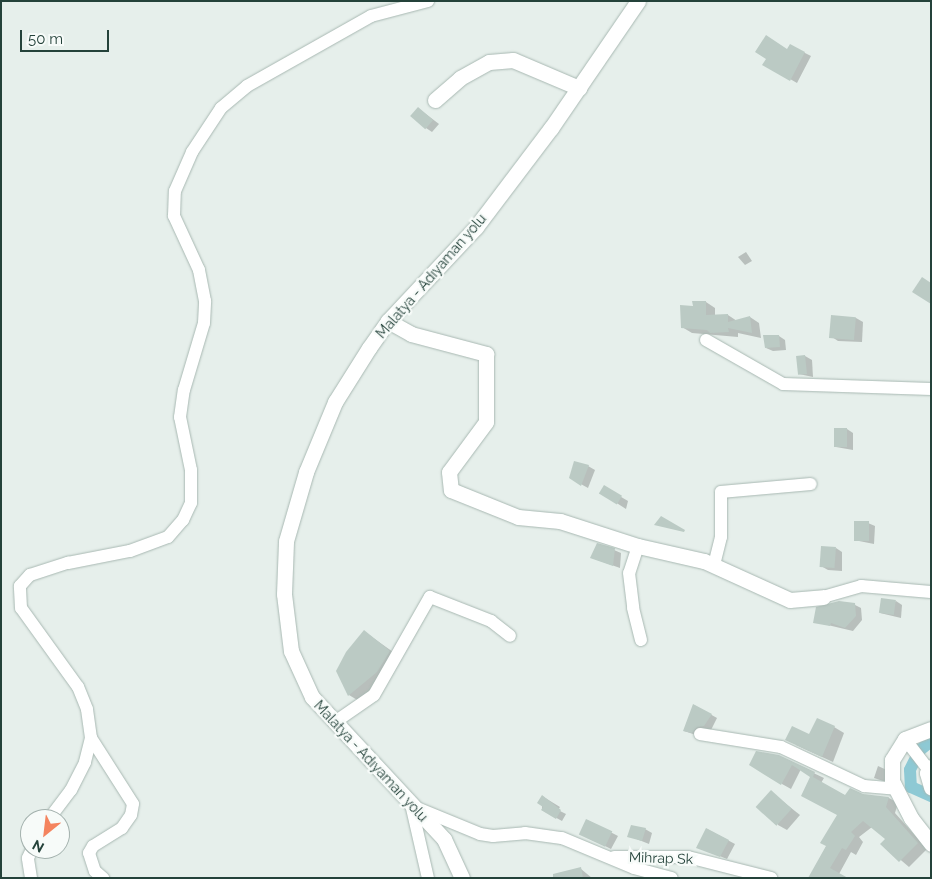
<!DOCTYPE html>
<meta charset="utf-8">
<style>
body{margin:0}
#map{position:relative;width:932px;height:879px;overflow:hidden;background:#e6efeb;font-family:Raleway,sans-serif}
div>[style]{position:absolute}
.shadow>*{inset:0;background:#0003}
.canal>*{height:12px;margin:-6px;padding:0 6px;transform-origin:6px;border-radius:6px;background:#8ec9d4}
.building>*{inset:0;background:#bbcac4;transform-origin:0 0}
.roads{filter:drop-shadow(0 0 1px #a8b8b2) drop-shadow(0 0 1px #a8b8b2)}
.minor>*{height:12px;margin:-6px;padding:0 6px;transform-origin:6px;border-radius:6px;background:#fff}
.tertiary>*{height:15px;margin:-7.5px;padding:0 7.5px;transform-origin:7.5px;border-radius:7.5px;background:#fff}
.secondary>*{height:15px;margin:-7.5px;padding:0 7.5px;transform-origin:7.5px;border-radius:7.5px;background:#fff}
span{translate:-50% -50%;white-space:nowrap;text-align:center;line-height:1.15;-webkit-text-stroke:4.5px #f7fbf9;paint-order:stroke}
.street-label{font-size:14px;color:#24423a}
.frame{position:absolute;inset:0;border:2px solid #24423a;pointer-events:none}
.north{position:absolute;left:20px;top:809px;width:50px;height:50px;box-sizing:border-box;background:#f7fbf9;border:1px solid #a3b1ad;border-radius:50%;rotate:209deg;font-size:14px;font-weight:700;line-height:20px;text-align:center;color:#24423a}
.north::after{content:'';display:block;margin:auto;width:18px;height:22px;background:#f4845f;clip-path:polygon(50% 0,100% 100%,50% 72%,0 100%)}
.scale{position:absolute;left:20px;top:30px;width:89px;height:22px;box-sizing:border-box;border:2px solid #24423a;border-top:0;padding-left:6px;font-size:15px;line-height:18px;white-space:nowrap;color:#24423a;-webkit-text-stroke:4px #f7fbf9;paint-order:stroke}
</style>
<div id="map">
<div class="shadow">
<i style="clip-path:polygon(791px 46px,811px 56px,797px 83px,764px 64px,768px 59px,788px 51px)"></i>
<i style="clip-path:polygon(418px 108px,439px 124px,432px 132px,426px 128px)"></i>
<i style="clip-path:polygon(746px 252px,752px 261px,745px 265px,738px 257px)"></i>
<i style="clip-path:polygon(706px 302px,715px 308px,715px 316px,728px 315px,737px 321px,750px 317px,759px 323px,761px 338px,738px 333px,738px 337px,692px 333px,682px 327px,694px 307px)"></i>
<i style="clip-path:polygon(833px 317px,856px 318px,863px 322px,862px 342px,838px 341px,832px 337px)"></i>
<i style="clip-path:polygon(779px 336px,785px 340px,786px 350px,773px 351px,766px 348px)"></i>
<i style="clip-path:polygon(805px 356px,812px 360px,813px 377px,799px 374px)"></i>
<i style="clip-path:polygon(847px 429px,853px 433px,853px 450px,836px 447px)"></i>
<i style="clip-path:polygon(588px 466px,595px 470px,588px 488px,570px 478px)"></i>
<i style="clip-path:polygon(604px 487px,628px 501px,626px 509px,601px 493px)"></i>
<i style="clip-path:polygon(868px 523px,875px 526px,874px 544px,854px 540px)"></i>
<i style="clip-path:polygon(836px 548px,842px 552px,842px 571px,828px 570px,821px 566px)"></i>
<i style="clip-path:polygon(614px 550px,621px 553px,620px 568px,592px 558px)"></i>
<i style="clip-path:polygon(896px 601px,902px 605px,901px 618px,880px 613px)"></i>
<i style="clip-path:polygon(855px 605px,861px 608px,862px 620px,853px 631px,815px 622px)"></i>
<i style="clip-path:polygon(365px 632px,400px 657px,387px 678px,359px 701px,349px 695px)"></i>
<i style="clip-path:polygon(694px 705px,717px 718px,711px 730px,699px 736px,684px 731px)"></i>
<i style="clip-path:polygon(834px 727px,844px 733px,833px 762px,796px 745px,810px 736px)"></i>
<i style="clip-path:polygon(778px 756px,824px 778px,821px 783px,846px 796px,889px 798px,898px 803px,895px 813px,927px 849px,909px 867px,882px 844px,887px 838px,872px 827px,859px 837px,863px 842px,856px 855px,851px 852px,839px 874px,809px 878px,827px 845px,838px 815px,812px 777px,801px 769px,791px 789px,782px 784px)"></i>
<i style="clip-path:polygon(878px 766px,889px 771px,889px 783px,874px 778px)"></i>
<i style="clip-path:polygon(771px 792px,800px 815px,787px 830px,778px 825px)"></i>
<i style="clip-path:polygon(542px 796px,560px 807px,558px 810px,566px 814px,562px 821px,542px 810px)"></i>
<i style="clip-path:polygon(587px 820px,618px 836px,611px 849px,587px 837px)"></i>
<i style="clip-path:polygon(645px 829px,652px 833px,649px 844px,629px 836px)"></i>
<i style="clip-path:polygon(707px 829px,735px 844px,727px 859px,697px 847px)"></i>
<i style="clip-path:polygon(581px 869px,592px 878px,556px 878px)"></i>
</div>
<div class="canal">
<i style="left:931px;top:741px;width:14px;rotate:141deg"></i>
<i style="left:920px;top:750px;width:22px;rotate:117deg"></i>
<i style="left:910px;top:770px;width:17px;rotate:87deg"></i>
<i style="left:911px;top:787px;width:22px;rotate:24deg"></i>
</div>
<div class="building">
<i style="clip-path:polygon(766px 35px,787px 49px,790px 44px,805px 52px,790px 81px,762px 65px,766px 59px,755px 52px)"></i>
<i style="left:418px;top:107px;width:20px;height:12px;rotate:41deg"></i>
<i style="clip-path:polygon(922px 277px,931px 283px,931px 304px,912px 292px)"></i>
<i style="clip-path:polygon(692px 301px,706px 301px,706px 315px,728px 314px,728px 322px,750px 316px,752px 333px,728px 328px,729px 332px,710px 333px,707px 330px,681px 328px,680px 305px,693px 306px)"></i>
<i style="left:831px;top:315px;width:25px;height:23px;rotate:5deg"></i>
<i style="clip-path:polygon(763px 335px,779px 335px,780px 347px,765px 348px)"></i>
<i style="left:805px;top:355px;width:19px;height:9px;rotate:84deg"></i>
<i style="left:834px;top:428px;width:13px;height:19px"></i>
<i style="clip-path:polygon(574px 461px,589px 465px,581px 486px,569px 478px)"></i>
<i style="left:604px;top:485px;width:21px;height:10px;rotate:31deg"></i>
<i style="clip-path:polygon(661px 516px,685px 530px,684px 532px,654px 525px)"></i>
<i style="left:854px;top:521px;width:15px;height:20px"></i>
<i style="clip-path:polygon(597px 543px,615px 548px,613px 566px,590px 558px)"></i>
<i style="left:821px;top:546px;width:15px;height:21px;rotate:4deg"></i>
<i style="left:881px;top:598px;width:15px;height:15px;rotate:8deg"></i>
<i style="clip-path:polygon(839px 601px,855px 603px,856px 616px,845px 628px,831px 623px,830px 626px,813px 623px,816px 607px)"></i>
<i style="clip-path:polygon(364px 630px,390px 651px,377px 672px,348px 696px,336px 671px,346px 652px)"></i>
<i style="clip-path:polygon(693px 704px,712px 714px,704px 726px,697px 727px,692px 733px,683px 731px)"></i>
<i style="clip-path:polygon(817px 718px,835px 726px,822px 757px,785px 740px,792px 726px,809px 734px)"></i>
<i style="clip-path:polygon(756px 751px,779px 755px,815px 772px,813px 777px,845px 795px,850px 788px,863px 794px,889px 797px,886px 807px,918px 843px,899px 862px,880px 844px,885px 839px,863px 821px,851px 832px,855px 836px,846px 850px,842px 848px,830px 868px,848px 878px,808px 878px,826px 846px,820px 843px,837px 815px,801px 796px,810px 777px,792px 765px,781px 785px,749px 765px)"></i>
<i style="left:771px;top:790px;width:28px;height:23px;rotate:42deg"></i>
<i style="clip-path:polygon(542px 795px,561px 810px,556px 819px,541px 810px,543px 807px,537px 803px)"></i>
<i style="left:586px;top:819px;width:29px;height:17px;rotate:25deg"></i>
<i style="clip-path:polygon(631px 825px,646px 828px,642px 841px,627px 837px)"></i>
<i style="clip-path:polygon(706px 828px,729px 840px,720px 857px,696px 848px)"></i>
<i style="clip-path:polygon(581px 867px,583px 878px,553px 878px,553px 874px)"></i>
</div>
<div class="roads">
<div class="minor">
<i style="left:706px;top:340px;width:89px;rotate:29.7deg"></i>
<i style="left:783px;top:384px;width:148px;rotate:1.9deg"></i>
<i style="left:638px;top:546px;width:28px;rotate:108deg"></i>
<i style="left:629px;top:573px;width:35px;rotate:83deg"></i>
<i style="left:633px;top:608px;width:33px;rotate:76deg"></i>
<i style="left:714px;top:565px;width:29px;rotate:-76deg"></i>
<i style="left:721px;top:537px;width:45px;rotate:-90deg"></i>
<i style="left:721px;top:492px;width:90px;rotate:-5.1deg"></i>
<i style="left:823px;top:597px;width:40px;rotate:-16deg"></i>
<i style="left:861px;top:586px;width:70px;rotate:4.9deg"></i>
<i style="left:335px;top:722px;width:47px;rotate:-34.7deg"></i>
<i style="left:374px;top:695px;width:113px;rotate:-60.3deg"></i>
<i style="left:430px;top:597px;width:66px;rotate:21.5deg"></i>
<i style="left:491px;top:621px;width:24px;rotate:38deg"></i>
<i style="left:700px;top:734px;width:82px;rotate:9.1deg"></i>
<i style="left:781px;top:747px;width:92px;rotate:25.2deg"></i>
<i style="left:864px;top:786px;width:32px;rotate:5deg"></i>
<i style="left:91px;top:738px;width:78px;rotate:57.5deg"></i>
<i style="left:133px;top:804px;width:11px;rotate:100deg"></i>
<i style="left:131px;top:815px;width:16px;rotate:125deg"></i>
<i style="left:122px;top:828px;width:34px;rotate:148deg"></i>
<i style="left:93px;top:846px;width:8px;rotate:120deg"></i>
<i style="left:89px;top:853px;width:19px;rotate:72deg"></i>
<i style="left:95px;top:871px;width:11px;rotate:41deg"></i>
<i style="left:905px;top:739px;width:43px;rotate:52.6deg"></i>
<i style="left:411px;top:804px;width:76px;rotate:77.1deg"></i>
<i style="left:417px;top:808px;width:68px;rotate:22.4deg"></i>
<i style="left:480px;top:834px;width:13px;rotate:9deg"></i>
<i style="left:493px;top:836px;width:32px;rotate:-5deg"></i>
<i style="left:525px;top:833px;width:37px;rotate:8deg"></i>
<i style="left:562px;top:838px;width:78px;rotate:22.6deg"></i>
<i style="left:634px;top:868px;width:39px;rotate:15deg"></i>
<i style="left:49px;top:819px;width:36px;rotate:-53deg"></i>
<i style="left:71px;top:790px;width:31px;rotate:-63deg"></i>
<i style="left:85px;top:762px;width:25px;rotate:-76deg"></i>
<i style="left:91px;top:738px;width:29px;rotate:-98deg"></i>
<i style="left:87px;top:709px;width:24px;rotate:-112deg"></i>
<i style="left:78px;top:687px;width:97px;rotate:-125.8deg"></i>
<i style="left:21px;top:608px;width:22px;rotate:-93deg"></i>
<i style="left:20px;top:586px;width:15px;rotate:-48deg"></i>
<i style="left:30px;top:575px;width:40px;rotate:-18deg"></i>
<i style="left:68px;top:563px;width:63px;rotate:-11deg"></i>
<i style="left:130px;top:551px;width:40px;rotate:-20.2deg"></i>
<i style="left:168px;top:537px;width:23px;rotate:-49deg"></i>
<i style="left:183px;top:520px;width:19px;rotate:-65deg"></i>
<i style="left:191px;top:503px;width:33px;rotate:-90deg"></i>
<i style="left:191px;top:470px;width:54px;rotate:-101.7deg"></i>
<i style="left:180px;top:417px;width:27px;rotate:-82deg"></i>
<i style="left:184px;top:390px;width:70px;rotate:-73.4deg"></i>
<i style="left:204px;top:323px;width:22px;rotate:-87deg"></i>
<i style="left:205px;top:301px;width:32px;rotate:-101deg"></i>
<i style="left:199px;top:270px;width:60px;rotate:-114.8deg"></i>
<i style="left:174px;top:216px;width:25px;rotate:-88deg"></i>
<i style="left:175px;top:191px;width:43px;rotate:-66.4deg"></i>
<i style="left:192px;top:152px;width:53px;rotate:-56.6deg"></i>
<i style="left:221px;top:108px;width:34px;rotate:-40deg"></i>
<i style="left:247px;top:86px;width:142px;rotate:-29.4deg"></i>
<i style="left:371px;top:16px;width:59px;rotate:-14.7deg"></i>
<i style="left:614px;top:857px;width:74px"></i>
<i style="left:688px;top:857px;width:86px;rotate:14.2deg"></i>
<i style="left:31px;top:878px;width:20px;rotate:-99deg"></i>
<i style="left:28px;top:858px;width:10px;rotate:-66deg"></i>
</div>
<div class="tertiary">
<i style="left:435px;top:100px;width:33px;rotate:-41deg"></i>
<i style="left:460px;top:78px;width:33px;rotate:-29deg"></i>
<i style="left:489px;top:62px;width:24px;rotate:-5deg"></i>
<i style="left:513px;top:60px;width:72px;rotate:23deg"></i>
<i style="left:388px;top:321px;width:26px;rotate:29deg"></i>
<i style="left:411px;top:334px;width:78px;rotate:14.9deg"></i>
<i style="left:486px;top:354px;width:68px;rotate:90deg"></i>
<i style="left:486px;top:422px;width:62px;rotate:126.5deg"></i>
<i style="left:449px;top:472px;width:18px;rotate:84deg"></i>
<i style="left:451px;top:490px;width:72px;rotate:21.9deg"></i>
<i style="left:518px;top:517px;width:42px;rotate:5.4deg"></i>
<i style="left:560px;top:521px;width:82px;rotate:17.8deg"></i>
<i style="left:638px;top:546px;width:68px;rotate:12.8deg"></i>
<i style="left:704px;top:561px;width:94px;rotate:24.4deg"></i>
<i style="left:790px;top:600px;width:33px;rotate:-5deg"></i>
</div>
<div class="secondary">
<i style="left:931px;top:729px;width:28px;rotate:159deg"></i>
<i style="left:905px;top:739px;width:25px;rotate:122deg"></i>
<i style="left:892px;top:760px;width:21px;rotate:90deg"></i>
<i style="left:892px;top:781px;width:42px;rotate:62.8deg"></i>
<i style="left:911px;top:818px;width:33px;rotate:52deg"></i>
<i style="left:931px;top:767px;width:7px;rotate:124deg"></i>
<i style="left:927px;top:773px;width:15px;rotate:74deg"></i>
<i style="left:462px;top:878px;width:43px;rotate:-114.8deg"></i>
<i style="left:444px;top:839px;width:194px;rotate:-132.9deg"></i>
<i style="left:312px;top:697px;width:51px;rotate:-114.5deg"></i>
<i style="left:291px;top:651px;width:57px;rotate:-97deg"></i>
<i style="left:284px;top:594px;width:53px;rotate:-87.8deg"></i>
<i style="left:286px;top:541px;width:72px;rotate:-73.8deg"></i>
<i style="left:306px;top:472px;width:76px;rotate:-67.5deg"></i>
<i style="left:335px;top:402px;width:64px;rotate:-57.8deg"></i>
<i style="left:369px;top:348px;width:33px;rotate:-55deg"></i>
<i style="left:388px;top:321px;width:129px;rotate:-46.9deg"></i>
<i style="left:476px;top:227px;width:124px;rotate:-52.9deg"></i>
<i style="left:551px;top:128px;width:154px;rotate:-55.6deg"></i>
</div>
</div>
<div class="street-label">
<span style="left:431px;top:276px;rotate:-49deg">Malatya - Adıyaman yolu</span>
<span style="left:371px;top:761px;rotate:47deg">Malatya - Adıyaman yolu</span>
<span style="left:661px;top:858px;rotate:2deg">Mihrap Sk</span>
</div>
<div class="frame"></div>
<div class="north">N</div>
<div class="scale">50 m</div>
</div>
